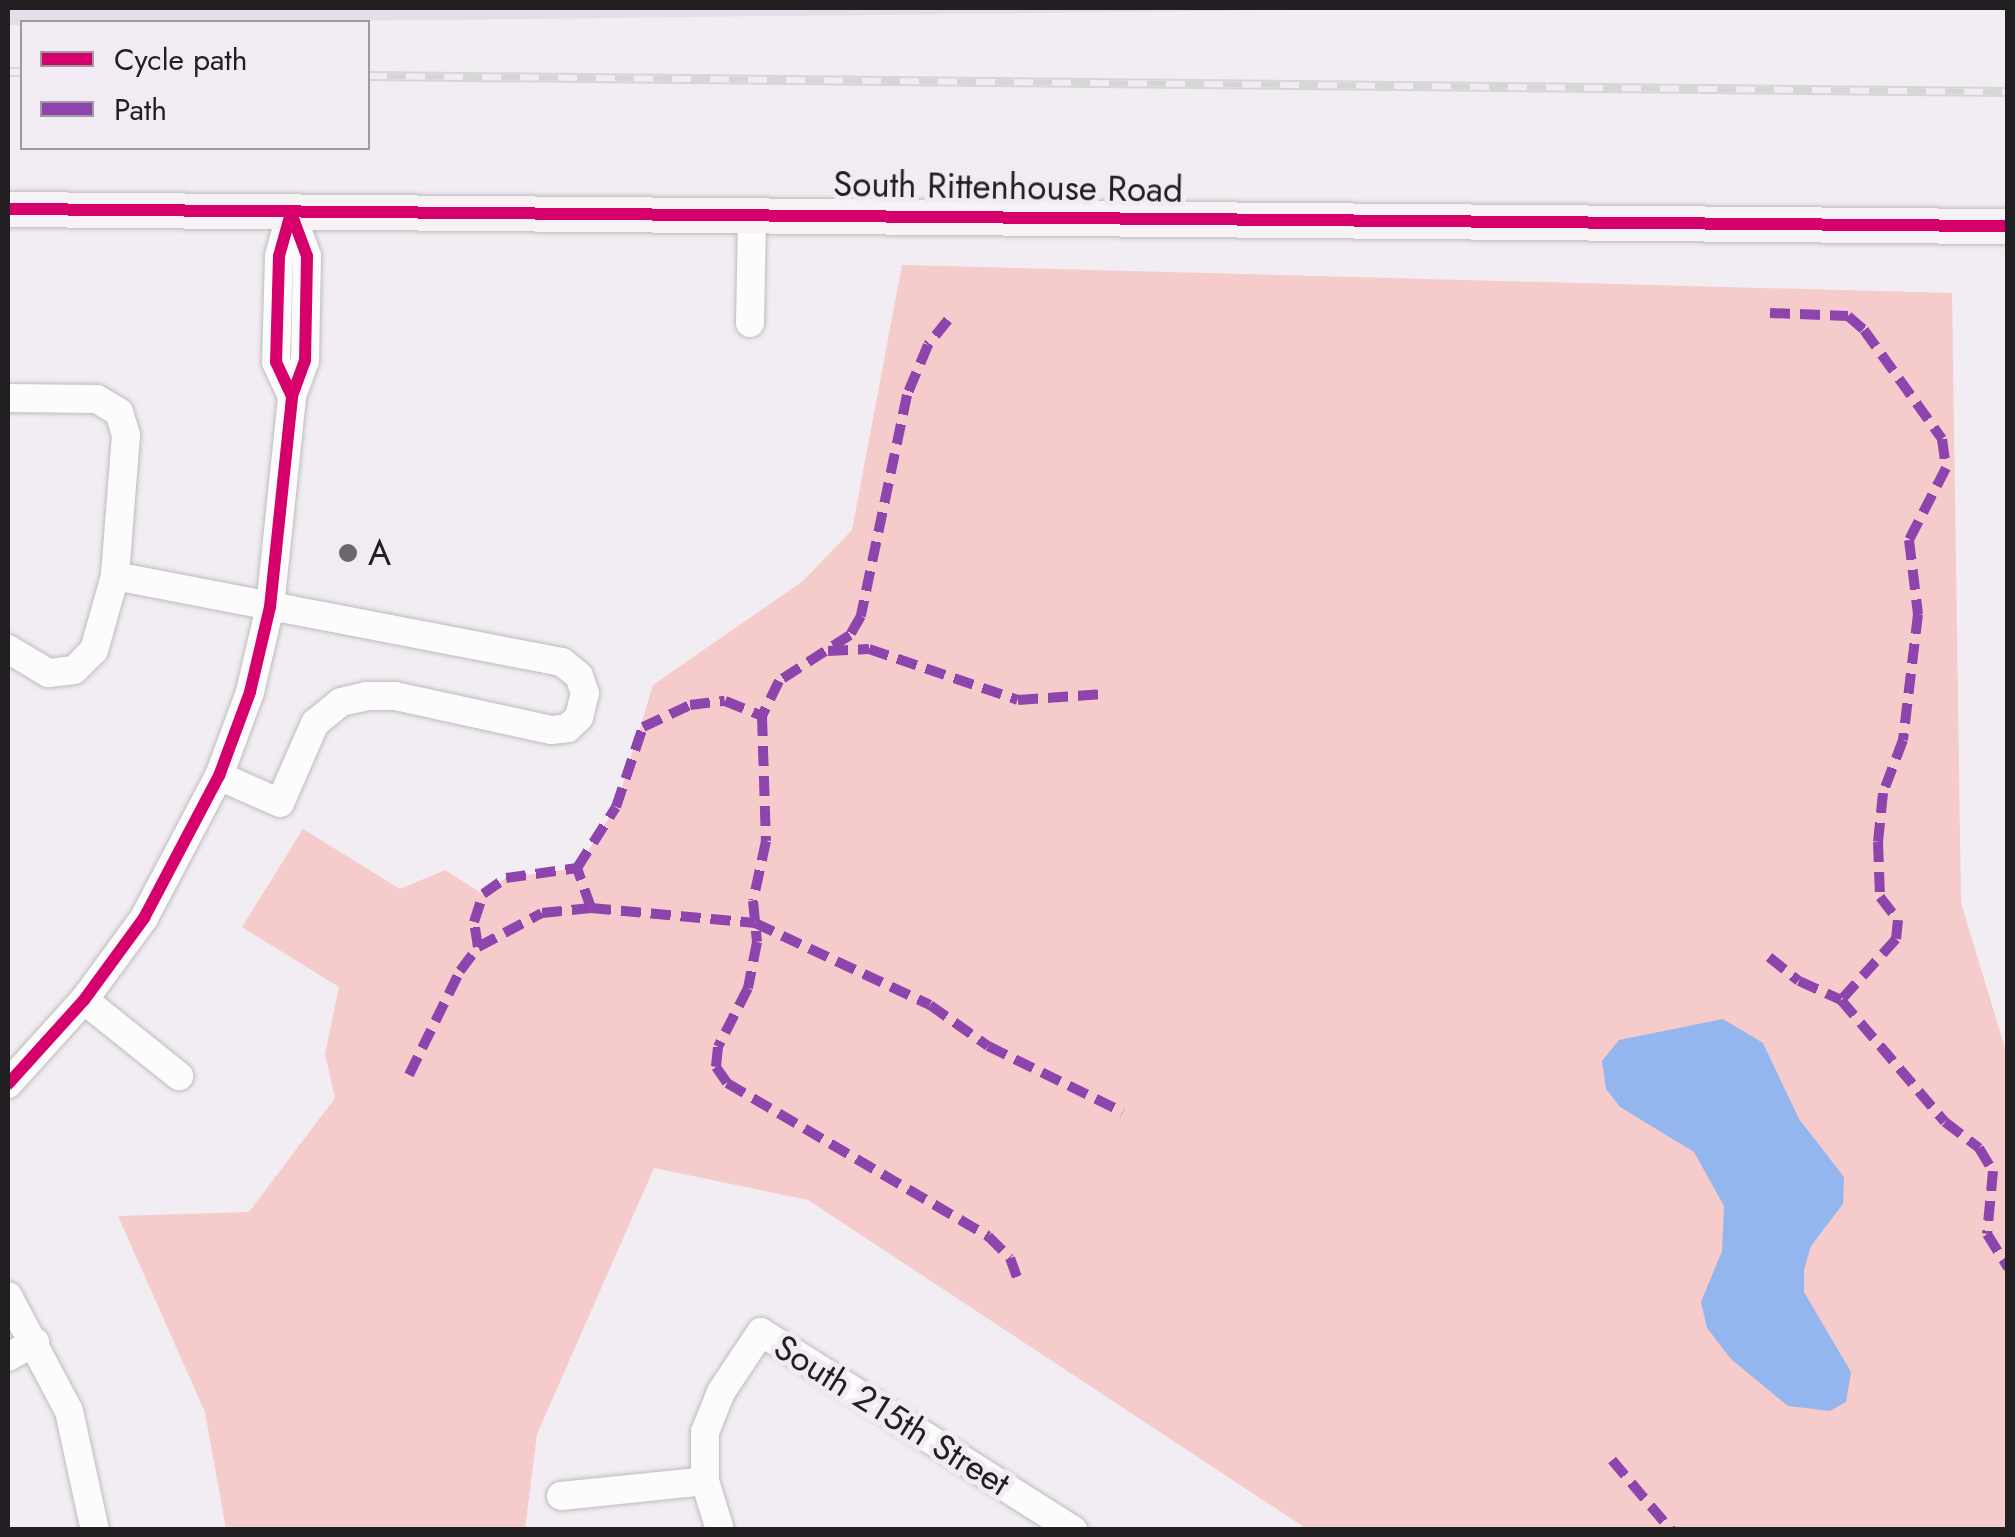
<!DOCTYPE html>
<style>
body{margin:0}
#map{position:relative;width:2015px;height:1537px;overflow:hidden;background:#f1edf2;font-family:Jost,sans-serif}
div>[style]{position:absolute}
.built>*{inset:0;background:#e5dde7}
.green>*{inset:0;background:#f6cbcb}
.water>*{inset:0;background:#94b6ee}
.roads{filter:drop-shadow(0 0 2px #bebcbf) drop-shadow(0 0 2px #bebcbf)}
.minor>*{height:28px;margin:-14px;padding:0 14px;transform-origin:14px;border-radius:14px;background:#fdfcfd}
.major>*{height:35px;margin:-17.5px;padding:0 17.5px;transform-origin:17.5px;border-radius:17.5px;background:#f7f3f5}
.rail>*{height:10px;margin-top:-5px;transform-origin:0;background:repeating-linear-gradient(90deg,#f2ebf4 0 19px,#d7d6d7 0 38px);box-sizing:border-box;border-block:2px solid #d7d6d7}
.quiet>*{height:10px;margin-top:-5px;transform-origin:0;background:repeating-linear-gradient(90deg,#8e44ad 0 20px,transparent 0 30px)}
.cycleway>*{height:12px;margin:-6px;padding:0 6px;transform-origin:6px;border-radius:6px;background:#d6006c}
.dots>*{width:28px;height:28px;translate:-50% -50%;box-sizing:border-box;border:5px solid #f2ebf4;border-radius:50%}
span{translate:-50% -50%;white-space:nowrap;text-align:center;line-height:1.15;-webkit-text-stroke:10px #f2ebf4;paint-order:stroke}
.street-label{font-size:35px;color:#221f22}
.poi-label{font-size:35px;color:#221f22}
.left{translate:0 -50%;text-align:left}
.frame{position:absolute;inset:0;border:10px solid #221f22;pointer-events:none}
.legend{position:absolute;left:20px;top:20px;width:350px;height:130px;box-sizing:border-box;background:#f2ebf4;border:2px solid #9f99a0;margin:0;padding:12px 18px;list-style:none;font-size:30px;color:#221f22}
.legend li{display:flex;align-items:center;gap:20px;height:50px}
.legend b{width:50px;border:2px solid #9f99a0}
</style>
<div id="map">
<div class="built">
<i style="clip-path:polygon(8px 8px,1455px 8px,8px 25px)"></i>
</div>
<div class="green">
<i style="clip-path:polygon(902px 265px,1952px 293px,1961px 903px,2008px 1058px,2007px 1529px,1307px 1529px,808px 1200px,654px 1168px,537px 1434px,525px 1529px,226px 1529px,205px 1412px,118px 1216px,249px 1212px,335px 1098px,325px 1054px,339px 987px,242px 927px,303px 829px,400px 889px,445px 870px,483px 894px,506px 878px,577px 868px,616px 807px,653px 685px,803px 581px,852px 530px)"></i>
</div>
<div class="water">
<i style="clip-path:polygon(1723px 1019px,1763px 1043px,1799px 1119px,1844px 1177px,1843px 1204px,1811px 1246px,1804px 1270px,1804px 1292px,1851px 1372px,1846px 1402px,1830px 1411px,1788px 1406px,1731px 1359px,1707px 1328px,1701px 1302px,1722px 1251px,1724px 1206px,1694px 1152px,1620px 1107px,1606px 1089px,1602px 1061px,1619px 1040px)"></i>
</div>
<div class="roads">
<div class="minor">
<i style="left:291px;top:213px;width:45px;rotate:105.6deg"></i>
<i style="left:279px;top:256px;width:106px;rotate:91.6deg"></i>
<i style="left:276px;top:362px;width:38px;rotate:65deg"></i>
<i style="left:750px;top:323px;width:108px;rotate:-88.9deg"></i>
<i style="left:8px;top:398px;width:89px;rotate:0.6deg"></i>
<i style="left:97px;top:399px;width:26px;rotate:31deg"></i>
<i style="left:119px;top:412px;width:24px;rotate:73deg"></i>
<i style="left:126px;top:435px;width:141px;rotate:94.5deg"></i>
<i style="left:115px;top:576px;width:77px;rotate:105.8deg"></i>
<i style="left:94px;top:650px;width:28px;rotate:135deg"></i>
<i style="left:74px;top:670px;width:26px;rotate:173deg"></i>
<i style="left:48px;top:673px;width:47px;rotate:-149deg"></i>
<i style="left:115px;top:576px;width:455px;rotate:10.9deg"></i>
<i style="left:562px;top:662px;width:22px;rotate:39deg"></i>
<i style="left:579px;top:676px;width:18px;rotate:71deg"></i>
<i style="left:585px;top:693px;width:25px;rotate:104deg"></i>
<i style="left:579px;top:717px;width:16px;rotate:135deg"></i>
<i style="left:568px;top:728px;width:17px;rotate:173deg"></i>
<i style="left:551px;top:730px;width:160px;rotate:-167.7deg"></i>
<i style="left:395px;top:696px;width:28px;rotate:180deg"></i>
<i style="left:367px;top:696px;width:27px;rotate:167deg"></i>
<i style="left:341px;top:702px;width:33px;rotate:141deg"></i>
<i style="left:315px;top:723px;width:87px;rotate:113.6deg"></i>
<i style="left:280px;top:803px;width:67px;rotate:-156.1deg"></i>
<i style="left:84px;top:1000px;width:122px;rotate:38.7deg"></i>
<i style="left:8px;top:1084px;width:113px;rotate:-47.9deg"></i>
<i style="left:84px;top:1000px;width:102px;rotate:-53.8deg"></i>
<i style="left:144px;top:918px;width:161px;rotate:-62.2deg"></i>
<i style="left:219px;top:776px;width:90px;rotate:-69.7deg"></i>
<i style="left:250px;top:692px;width:87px;rotate:-76.8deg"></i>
<i style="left:270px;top:607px;width:212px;rotate:-84deg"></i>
<i style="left:292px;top:396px;width:37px;rotate:-70deg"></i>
<i style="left:305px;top:361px;width:105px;rotate:-88.9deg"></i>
<i style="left:307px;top:256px;width:46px;rotate:-110.4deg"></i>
<i style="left:8px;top:1296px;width:130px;rotate:62.1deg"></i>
<i style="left:69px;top:1411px;width:122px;rotate:77.7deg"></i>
<i style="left:8px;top:1357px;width:31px;rotate:-29deg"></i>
<i style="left:561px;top:1496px;width:145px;rotate:-5.9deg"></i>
<i style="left:720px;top:1530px;width:51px;rotate:-107deg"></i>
<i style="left:705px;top:1481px;width:49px;rotate:-90deg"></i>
<i style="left:705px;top:1432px;width:43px;rotate:-68.2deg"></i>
<i style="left:721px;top:1392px;width:72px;rotate:-56.3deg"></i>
<i style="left:761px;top:1332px;width:370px;rotate:32.4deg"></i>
</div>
<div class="major">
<i style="left:8px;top:209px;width:2000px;rotate:0.49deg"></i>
</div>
</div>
<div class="rail">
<i style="left:8px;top:72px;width:14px"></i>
<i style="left:368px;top:76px;width:1640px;rotate:0.56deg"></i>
</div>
<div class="quiet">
<i style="left:1770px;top:313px;width:78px;rotate:2.2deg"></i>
<i style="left:1848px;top:316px;width:21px;rotate:41deg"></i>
<i style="left:1864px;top:330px;width:134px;rotate:54.4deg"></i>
<i style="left:1942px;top:439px;width:29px;rotate:82deg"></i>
<i style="left:1946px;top:468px;width:81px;rotate:117.2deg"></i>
<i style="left:1909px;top:540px;width:75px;rotate:83.1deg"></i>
<i style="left:1918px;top:614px;width:127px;rotate:96.8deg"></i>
<i style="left:1903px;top:740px;width:57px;rotate:110.7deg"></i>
<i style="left:1883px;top:793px;width:49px;rotate:95.8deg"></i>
<i style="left:1878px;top:842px;width:55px;rotate:87.9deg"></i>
<i style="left:1880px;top:897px;width:29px;rotate:52deg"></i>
<i style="left:1898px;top:920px;width:19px;rotate:96deg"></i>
<i style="left:1896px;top:939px;width:82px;rotate:132deg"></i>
<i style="left:948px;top:320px;width:32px;rotate:129deg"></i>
<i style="left:928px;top:345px;width:54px;rotate:112.8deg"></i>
<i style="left:907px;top:395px;width:226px;rotate:101.8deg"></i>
<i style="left:861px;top:616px;width:22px;rotate:120deg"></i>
<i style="left:850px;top:635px;width:85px;rotate:147.1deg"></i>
<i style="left:779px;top:681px;width:39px;rotate:116deg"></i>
<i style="left:762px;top:716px;width:125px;rotate:88.2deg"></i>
<i style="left:766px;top:841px;width:61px;rotate:102.2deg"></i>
<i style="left:753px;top:901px;width:41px;rotate:84.4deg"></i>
<i style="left:757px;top:942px;width:47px;rotate:101.1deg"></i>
<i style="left:748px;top:988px;width:66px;rotate:117deg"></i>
<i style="left:718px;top:1047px;width:20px;rotate:96deg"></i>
<i style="left:716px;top:1067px;width:19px;rotate:55deg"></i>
<i style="left:727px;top:1083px;width:303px;rotate:30.4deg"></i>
<i style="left:988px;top:1236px;width:31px;rotate:45deg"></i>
<i style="left:1010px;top:1258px;width:23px;rotate:70deg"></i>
<i style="left:828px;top:651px;width:41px;rotate:-2.8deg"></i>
<i style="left:869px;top:649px;width:157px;rotate:18.9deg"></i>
<i style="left:1018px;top:700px;width:86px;rotate:-4deg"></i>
<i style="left:591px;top:908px;width:42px;rotate:-109.3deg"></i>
<i style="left:577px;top:868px;width:72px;rotate:-57.4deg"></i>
<i style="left:616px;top:807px;width:84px;rotate:-71.4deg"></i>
<i style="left:643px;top:727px;width:52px;rotate:-25.1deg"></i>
<i style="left:690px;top:705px;width:35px;rotate:-7deg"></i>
<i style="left:725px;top:701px;width:40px;rotate:22deg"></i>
<i style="left:478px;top:947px;width:25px;rotate:-99deg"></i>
<i style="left:474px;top:922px;width:29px;rotate:-72deg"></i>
<i style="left:483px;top:894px;width:28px;rotate:-35deg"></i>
<i style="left:506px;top:878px;width:72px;rotate:-8deg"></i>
<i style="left:1769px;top:957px;width:38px;rotate:39deg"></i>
<i style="left:1799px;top:981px;width:46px;rotate:24.3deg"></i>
<i style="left:1841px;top:1000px;width:160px;rotate:49.6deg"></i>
<i style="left:1945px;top:1122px;width:43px;rotate:37.4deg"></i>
<i style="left:1979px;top:1148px;width:27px;rotate:59deg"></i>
<i style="left:1993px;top:1171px;width:63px;rotate:95.4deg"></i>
<i style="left:1987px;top:1234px;width:40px;rotate:58deg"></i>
<i style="left:409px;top:1075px;width:116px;rotate:-63.9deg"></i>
<i style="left:460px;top:971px;width:30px;rotate:-53deg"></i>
<i style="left:478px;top:947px;width:72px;rotate:-28deg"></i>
<i style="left:542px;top:913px;width:49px;rotate:-5.8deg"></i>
<i style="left:591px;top:908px;width:165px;rotate:5.2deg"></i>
<i style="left:755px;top:923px;width:193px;rotate:25.1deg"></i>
<i style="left:930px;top:1005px;width:71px;rotate:35.3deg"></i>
<i style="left:988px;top:1046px;width:150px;rotate:26.1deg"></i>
<i style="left:1612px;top:1460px;width:92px;rotate:49.9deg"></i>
</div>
<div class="cycleway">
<i style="left:8px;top:209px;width:2000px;rotate:0.49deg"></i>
<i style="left:291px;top:213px;width:45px;rotate:105.6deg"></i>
<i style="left:279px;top:256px;width:106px;rotate:91.6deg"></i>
<i style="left:276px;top:362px;width:38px;rotate:65deg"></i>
<i style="left:8px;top:1084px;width:113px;rotate:-47.9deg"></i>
<i style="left:84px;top:1000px;width:102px;rotate:-53.8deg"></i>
<i style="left:144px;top:918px;width:161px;rotate:-62.2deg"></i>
<i style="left:219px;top:776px;width:90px;rotate:-69.7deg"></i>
<i style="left:250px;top:692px;width:87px;rotate:-76.8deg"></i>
<i style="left:270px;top:607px;width:212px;rotate:-84deg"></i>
<i style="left:292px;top:396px;width:37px;rotate:-70deg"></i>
<i style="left:305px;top:361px;width:105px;rotate:-88.9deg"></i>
<i style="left:307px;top:256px;width:46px;rotate:-110.4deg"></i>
</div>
<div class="dots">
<i style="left:348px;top:553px;background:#6a676b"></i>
</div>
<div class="street-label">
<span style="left:1008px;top:187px;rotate:1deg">South Rittenhouse Road</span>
<span style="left:892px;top:1415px;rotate:32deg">South 215th Street</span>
</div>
<div class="poi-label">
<span class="left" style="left:368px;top:553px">A</span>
</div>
<div class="frame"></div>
<ul class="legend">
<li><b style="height:12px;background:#d6006c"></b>Cycle path</li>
<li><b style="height:12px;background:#8e44ad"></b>Path</li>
</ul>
</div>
